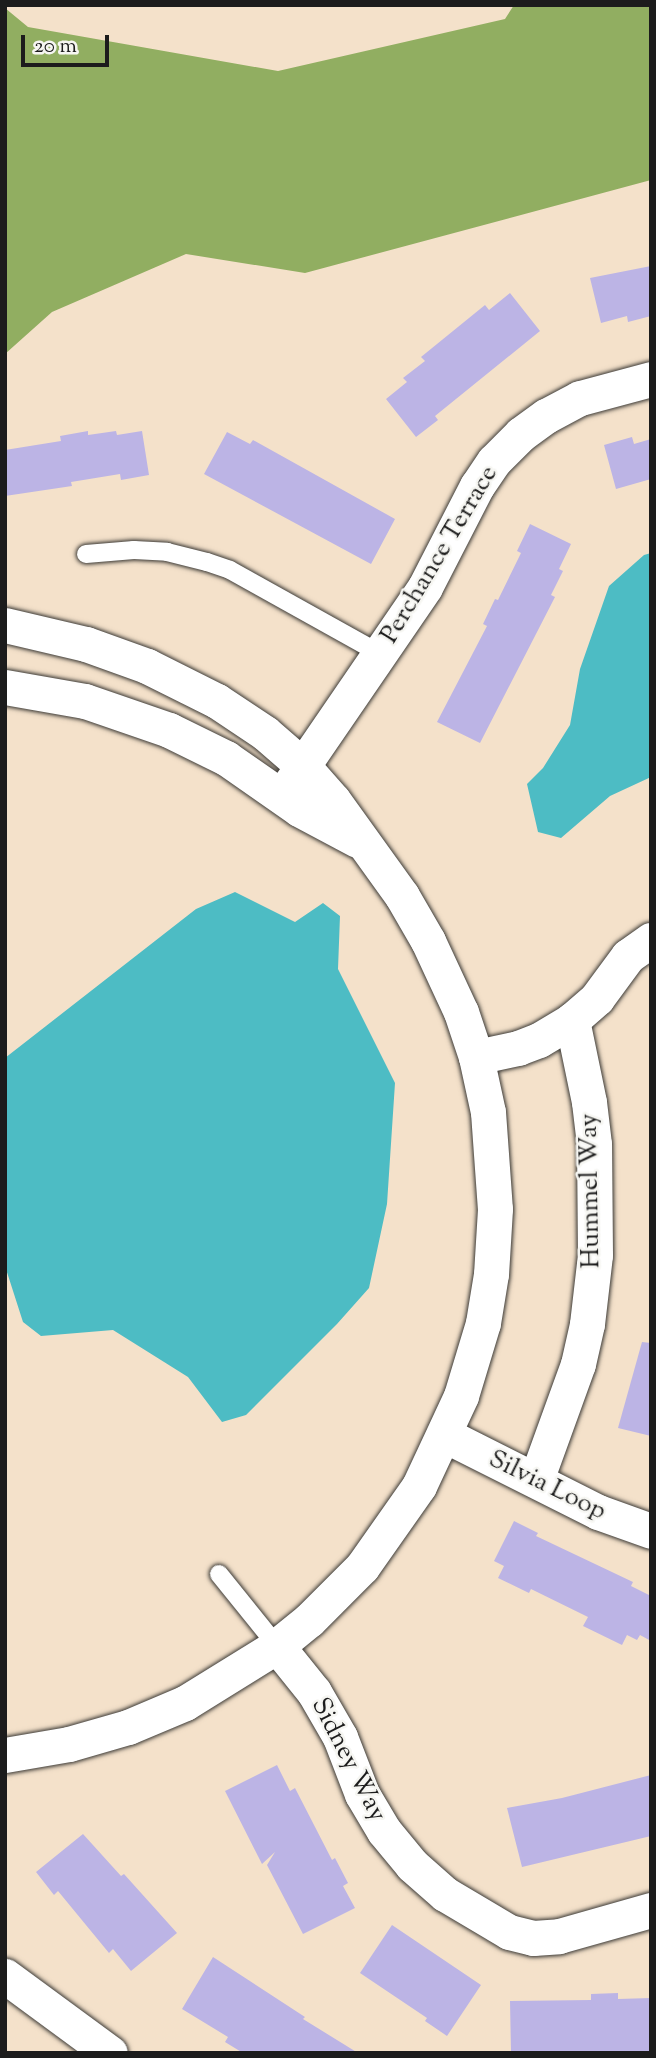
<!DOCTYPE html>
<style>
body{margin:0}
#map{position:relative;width:656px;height:2058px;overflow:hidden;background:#f4e1ca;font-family:"Sorts Mill Goudy",serif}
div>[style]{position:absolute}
.forest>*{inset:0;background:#91ae61}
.water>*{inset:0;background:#4dbcc4}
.building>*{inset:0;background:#bcb4e5}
.roads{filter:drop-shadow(0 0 2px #3c3a36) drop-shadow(0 0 2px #3c3a36)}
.service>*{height:18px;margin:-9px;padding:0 9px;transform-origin:9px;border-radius:9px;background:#fff}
.minor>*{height:35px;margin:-17.5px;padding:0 17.5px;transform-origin:17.5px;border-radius:17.5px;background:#fff}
span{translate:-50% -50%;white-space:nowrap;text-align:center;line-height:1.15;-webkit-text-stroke:5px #f6f6f2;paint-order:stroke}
.street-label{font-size:26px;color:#1c1c1c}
.frame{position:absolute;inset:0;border:7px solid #1c1c1c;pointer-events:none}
.scale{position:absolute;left:21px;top:35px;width:88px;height:32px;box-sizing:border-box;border:4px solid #1c1c1c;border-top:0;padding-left:9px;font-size:21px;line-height:24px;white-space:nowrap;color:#1c1c1c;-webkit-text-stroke:5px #f6f6f2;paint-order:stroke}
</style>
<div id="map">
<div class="forest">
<i style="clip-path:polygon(514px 5px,651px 5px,651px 180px,305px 273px,186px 254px,52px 312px,5px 354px,5px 8px,28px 27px,278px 71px,505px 19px)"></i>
</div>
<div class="water">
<i style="clip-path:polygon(651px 553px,651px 777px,610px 796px,561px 838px,538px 832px,527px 784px,543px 768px,570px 725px,580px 669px,609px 586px,644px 555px)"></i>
<i style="clip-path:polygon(235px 892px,295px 922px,323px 903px,340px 916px,338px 969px,395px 1083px,387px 1204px,369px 1288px,337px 1324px,246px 1415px,222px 1422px,188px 1377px,113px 1330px,41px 1336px,23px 1322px,5px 1266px,5px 1058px,196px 909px)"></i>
</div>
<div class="building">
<i style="clip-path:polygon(651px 266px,651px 316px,628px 322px,627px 316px,601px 323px,590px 278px)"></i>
<i style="clip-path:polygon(510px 293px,540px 331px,435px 416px,438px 420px,416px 437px,386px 399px,407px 382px,403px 378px,425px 361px,421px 357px,485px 305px,489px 310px)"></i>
<i style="clip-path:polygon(88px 431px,88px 435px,116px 431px,117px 435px,142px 431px,149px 475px,121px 480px,120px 474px,71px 482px,72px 486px,5px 496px,5px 450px,61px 441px,60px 436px)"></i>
<i style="clip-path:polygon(227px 432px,250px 444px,253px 440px,395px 519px,371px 564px,204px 474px)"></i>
<i style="clip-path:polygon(632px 437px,634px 444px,651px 439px,651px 479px,616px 489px,604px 445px)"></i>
<i style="clip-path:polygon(530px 524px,571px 544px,559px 569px,563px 571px,551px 595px,555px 597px,480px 743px,437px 722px,487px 626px,483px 624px,495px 599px,498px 600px,521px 553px,517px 551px)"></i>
<i style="clip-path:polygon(642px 1342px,651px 1343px,651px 1436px,618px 1428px)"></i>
<i style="clip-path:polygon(514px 1521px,538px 1533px,536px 1536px,633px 1582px,631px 1586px,651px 1596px,651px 1641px,640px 1635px,637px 1640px,627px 1635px,622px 1645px,583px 1626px,588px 1617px,531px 1589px,529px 1593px,498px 1578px,504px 1566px,494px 1561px)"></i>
<i style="clip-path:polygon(277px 1765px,290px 1791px,295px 1788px,332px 1860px,335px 1858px,348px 1883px,343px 1886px,355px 1908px,303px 1934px,267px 1865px,275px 1852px,262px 1864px,225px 1791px)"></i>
<i style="clip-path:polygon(651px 1775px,651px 1836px,522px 1867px,507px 1808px,562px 1798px)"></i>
<i style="clip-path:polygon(83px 1834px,121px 1876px,124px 1874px,177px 1933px,131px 1971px,113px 1949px,109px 1953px,58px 1891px,54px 1895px,36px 1872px)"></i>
<i style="clip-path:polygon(392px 1925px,481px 1985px,447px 2036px,425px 2021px,427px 2018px,360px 1973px)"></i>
<i style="clip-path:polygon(213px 1957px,305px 2017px,303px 2019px,358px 2053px,243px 2053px,225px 2042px,228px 2037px,182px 2009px)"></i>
<i style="clip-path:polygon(618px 1993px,618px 1999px,651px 1998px,651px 2053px,511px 2053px,510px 2001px,591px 2000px,591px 1994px)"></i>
</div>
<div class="roads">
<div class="service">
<i style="left:86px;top:554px;width:48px;rotate:-4.8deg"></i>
<i style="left:134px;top:550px;width:33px;rotate:3deg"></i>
<i style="left:167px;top:552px;width:41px;rotate:14deg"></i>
<i style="left:207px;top:562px;width:24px;rotate:19deg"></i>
<i style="left:230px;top:570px;width:173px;rotate:29.1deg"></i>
<i style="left:219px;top:1574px;width:92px;rotate:51.1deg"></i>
</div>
<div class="minor">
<i style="left:5px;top:625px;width:83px;rotate:13.2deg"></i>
<i style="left:86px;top:644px;width:65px;rotate:19.8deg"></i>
<i style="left:147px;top:666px;width:78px;rotate:26.6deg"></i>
<i style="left:217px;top:701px;width:58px;rotate:33.7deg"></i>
<i style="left:265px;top:733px;width:50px;rotate:41deg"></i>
<i style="left:303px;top:766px;width:45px;rotate:48.6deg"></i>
<i style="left:333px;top:800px;width:118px;rotate:54.3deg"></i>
<i style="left:402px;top:896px;width:52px;rotate:60deg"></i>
<i style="left:428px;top:941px;width:78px;rotate:65.1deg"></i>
<i style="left:461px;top:1012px;width:47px;rotate:71.6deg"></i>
<i style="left:476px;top:1057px;width:56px;rotate:77.7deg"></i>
<i style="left:488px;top:1112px;width:97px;rotate:85.9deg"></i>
<i style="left:495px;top:1209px;width:65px;rotate:93.5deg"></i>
<i style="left:491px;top:1274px;width:50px;rotate:99.3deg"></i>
<i style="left:483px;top:1323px;width:76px;rotate:106.8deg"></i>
<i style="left:461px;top:1396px;width:99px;rotate:115deg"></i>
<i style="left:419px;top:1486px;width:99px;rotate:125.1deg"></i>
<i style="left:362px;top:1567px;width:75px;rotate:135deg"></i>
<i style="left:309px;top:1620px;width:41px;rotate:140.9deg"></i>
<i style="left:277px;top:1646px;width:108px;rotate:148.2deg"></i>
<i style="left:185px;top:1703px;width:62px;rotate:157.2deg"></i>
<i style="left:128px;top:1727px;width:61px;rotate:163.9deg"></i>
<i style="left:69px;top:1744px;width:65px;rotate:170.2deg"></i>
<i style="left:5px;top:687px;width:81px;rotate:9.9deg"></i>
<i style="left:85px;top:701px;width:89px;rotate:19deg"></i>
<i style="left:169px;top:730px;width:64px;rotate:26.2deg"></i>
<i style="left:226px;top:758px;width:89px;rotate:34.9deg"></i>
<i style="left:299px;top:809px;width:66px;rotate:28.1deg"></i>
<i style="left:282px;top:796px;width:253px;rotate:-55.6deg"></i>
<i style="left:425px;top:587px;width:114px;rotate:-62.8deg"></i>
<i style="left:477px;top:486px;width:30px;rotate:-56deg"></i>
<i style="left:494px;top:461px;width:38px;rotate:-45deg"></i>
<i style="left:521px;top:434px;width:31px;rotate:-36deg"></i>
<i style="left:546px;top:416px;width:38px;rotate:-28deg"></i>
<i style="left:580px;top:398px;width:73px;rotate:-15deg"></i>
<i style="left:476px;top:1057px;width:43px;rotate:-12.1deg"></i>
<i style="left:518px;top:1048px;width:22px;rotate:-21deg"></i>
<i style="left:539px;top:1040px;width:39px;rotate:-31deg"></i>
<i style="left:572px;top:1020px;width:33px;rotate:-41deg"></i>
<i style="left:597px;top:998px;width:52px;rotate:-53.6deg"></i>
<i style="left:628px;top:956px;width:28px;rotate:-35deg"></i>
<i style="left:445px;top:1435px;width:171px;rotate:26.7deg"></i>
<i style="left:598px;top:1512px;width:56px;rotate:19.7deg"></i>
<i style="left:536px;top:1480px;width:123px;rotate:-70.1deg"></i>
<i style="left:578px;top:1364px;width:41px;rotate:-77.3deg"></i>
<i style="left:587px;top:1324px;width:69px;rotate:-83.4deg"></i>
<i style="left:595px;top:1255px;width:111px;rotate:-90.5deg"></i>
<i style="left:594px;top:1144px;width:42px;rotate:-96.8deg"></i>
<i style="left:589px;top:1102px;width:84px;rotate:-101.7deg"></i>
<i style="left:277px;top:1646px;width:59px;rotate:51.2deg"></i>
<i style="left:314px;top:1692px;width:52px;rotate:60deg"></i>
<i style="left:340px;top:1737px;width:61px;rotate:68.9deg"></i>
<i style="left:362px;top:1794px;width:43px;rotate:59.3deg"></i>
<i style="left:384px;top:1831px;width:44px;rotate:50.5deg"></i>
<i style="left:412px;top:1865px;width:44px;rotate:41.3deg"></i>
<i style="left:445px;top:1894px;width:74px;rotate:30.7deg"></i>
<i style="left:509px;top:1932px;width:25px;rotate:14deg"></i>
<i style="left:533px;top:1938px;width:26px;rotate:-4deg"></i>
<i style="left:559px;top:1936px;width:96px;rotate:-15.8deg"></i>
<i style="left:5px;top:1976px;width:130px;rotate:36.3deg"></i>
</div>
</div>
<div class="street-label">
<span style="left:440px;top:555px;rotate:-59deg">Perchance Terrace</span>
<span style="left:591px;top:1191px;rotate:-91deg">Hummel Way</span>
<span style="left:547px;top:1486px;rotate:26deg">Silvia Loop</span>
<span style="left:348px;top:1760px;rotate:63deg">Sidney Way</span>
</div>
<div class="frame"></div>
<div class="scale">20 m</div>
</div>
